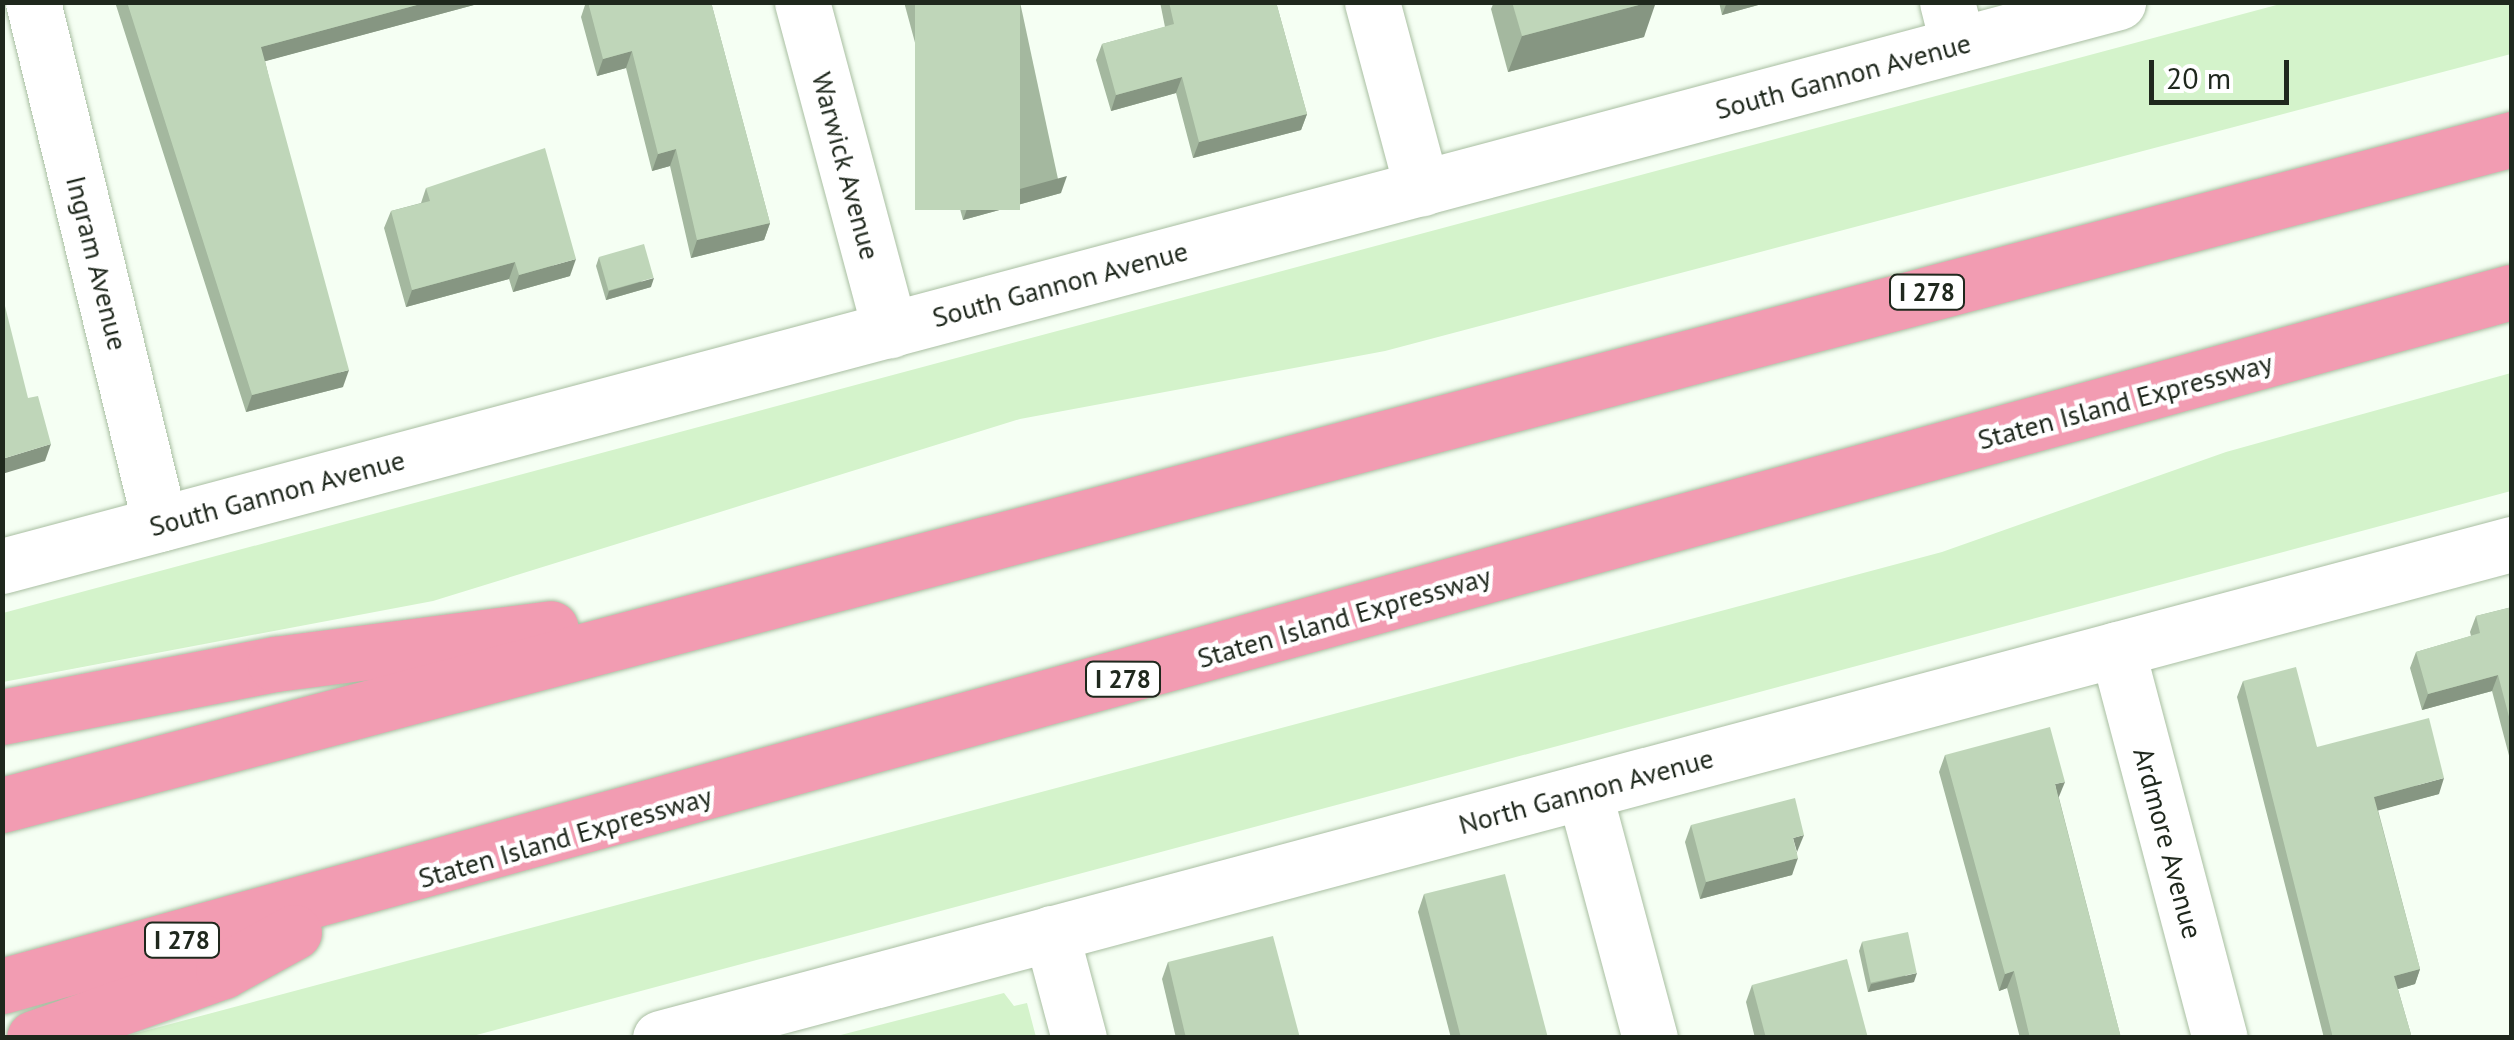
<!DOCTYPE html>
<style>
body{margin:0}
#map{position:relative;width:2514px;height:1040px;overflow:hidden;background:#f5fff3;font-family:"PT Sans",sans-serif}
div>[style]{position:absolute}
.green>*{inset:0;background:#d4f3cb}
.roads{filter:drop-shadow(0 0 2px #a9bfa2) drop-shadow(0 0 2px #a9bfa2)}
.street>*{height:55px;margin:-27.5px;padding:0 27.5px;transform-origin:27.5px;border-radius:27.5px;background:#fff}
.secondary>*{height:55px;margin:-27.5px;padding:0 27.5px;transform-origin:27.5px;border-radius:27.5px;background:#fff}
.highway>*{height:55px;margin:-27.5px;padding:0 27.5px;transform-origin:27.5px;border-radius:27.5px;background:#f29cb2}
.wall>*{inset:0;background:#a4b89f}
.shaded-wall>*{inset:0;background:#869682}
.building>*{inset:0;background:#bfd6b9;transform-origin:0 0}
span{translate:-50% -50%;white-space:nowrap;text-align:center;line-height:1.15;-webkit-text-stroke:9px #fff;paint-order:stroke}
.shield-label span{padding:2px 8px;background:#fff;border:2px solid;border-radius:8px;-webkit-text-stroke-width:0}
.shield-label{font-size:25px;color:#1f281d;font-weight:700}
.street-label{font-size:28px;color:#1f281d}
.frame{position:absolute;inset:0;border:5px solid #1f281d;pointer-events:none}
.scale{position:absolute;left:2149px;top:60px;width:140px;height:45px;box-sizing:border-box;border:5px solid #1f281d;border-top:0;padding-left:12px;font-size:30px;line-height:35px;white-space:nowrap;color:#1f281d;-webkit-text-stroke:8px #fff;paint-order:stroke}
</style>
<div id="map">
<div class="green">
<i style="clip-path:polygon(2284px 3px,2511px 3px,2511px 54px,1385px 351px,1020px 419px,433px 601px,3px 682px,3px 613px)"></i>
<i style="clip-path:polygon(2511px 373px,2511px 491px,469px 1037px,118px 1038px,1942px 552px,2226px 452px)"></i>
<i style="clip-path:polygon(1004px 993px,1014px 1006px,1027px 1003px,1036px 1037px,833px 1037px)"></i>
</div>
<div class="roads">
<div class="street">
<i style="left:33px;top:2px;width:537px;rotate:76.33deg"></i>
<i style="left:802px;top:2px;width:340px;rotate:75deg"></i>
<i style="left:1372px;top:2px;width:193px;rotate:75deg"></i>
<i style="left:1947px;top:2px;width:44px;rotate:75.7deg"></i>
<i style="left:2117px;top:649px;width:402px;rotate:75.2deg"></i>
<i style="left:1584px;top:792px;width:255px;rotate:75deg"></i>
<i style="left:1051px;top:933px;width:109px;rotate:75.1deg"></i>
</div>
<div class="secondary">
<i style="left:2px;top:566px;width:2190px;rotate:-14.92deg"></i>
<i style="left:660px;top:1038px;width:1917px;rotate:-14.94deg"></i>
</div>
<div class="highway">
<i style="left:2px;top:717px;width:278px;rotate:-11deg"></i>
<i style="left:275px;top:664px;width:278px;rotate:-7.4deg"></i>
<i style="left:2px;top:805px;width:2597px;rotate:-14.86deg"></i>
<i style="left:2px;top:986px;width:2604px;rotate:-15.46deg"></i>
<i style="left:34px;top:1038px;width:201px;rotate:-19.5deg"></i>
<i style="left:223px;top:971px;width:81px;rotate:-28.8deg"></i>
</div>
</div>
<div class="wall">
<i style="clip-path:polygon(115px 2px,485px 2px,265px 61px,343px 387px,246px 412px)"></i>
<i style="clip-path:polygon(586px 2px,711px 2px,770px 223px,764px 240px,691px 258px,670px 166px,652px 171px,626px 68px,597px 76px,581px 17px)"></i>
<i style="clip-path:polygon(904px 2px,1020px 2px,1061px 193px,963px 220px)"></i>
<i style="clip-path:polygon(1160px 2px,1276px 2px,1307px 114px,1301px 130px,1193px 158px,1176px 93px,1111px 111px,1096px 60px,1102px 44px,1165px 27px)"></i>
<i style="clip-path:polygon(1494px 2px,1650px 2px,1644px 37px,1508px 72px,1491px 9px)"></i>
<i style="clip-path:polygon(1719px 2px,1769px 2px,1722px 15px)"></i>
<i style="clip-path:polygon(426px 188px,570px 276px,513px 292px,509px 279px,406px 307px,384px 228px,391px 211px,421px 203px)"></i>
<i style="clip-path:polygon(599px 257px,651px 287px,606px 300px,596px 266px)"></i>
<i style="clip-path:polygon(2512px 607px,2512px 767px,2492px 691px,2422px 710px,2410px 668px,2416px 652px,2471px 636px,2470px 632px,2476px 616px)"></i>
<i style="clip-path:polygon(2243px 681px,2317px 747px,2439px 794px,2378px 810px,2420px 969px,2415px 984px,2398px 989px,2412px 1038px,2324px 1038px,2237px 697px)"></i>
<i style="clip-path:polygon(1945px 755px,2059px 798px,2121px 1038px,2020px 1038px,2007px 988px,1999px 991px,1939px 772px)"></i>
<i style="clip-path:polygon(1691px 825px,1797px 852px,1792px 875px,1700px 899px,1685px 842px)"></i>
<i style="clip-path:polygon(1424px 894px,1548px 1038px,1451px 1038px,1418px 912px)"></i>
<i style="clip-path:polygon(1862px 942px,1914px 982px,1868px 992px,1859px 951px)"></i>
<i style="clip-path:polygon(1168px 962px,1300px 1038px,1176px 1038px,1162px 979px)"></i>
<i style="clip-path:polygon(1752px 985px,1868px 1038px,1755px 1038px,1746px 1002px)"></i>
</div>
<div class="shaded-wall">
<i style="clip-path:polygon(428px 2px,485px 2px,255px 64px,261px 47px)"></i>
<i style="clip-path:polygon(1650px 2px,1656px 2px,1644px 37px,1508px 72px,1522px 36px)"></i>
<i style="clip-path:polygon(1727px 2px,1769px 2px,1722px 15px)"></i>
<i style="clip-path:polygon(632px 51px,626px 68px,597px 76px,603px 59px)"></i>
<i style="clip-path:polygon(1182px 77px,1176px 93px,1111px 111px,1116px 95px)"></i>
<i style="clip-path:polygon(1307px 114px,1301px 130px,1193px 158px,1199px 142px)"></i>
<i style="clip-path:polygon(676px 149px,670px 166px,652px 171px,658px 154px)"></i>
<i style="clip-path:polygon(1067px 176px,1061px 193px,963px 220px,969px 203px)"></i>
<i style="clip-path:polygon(770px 223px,764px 240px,691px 258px,697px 240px)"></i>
<i style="clip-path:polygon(576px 259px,570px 276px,513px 292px,519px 275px)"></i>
<i style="clip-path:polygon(515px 262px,509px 279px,406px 307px,412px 290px)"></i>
<i style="clip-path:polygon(654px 278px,651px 287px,606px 300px,609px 291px)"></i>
<i style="clip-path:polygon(349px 370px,343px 387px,246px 412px,252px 395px)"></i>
<i style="clip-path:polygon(51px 444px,45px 461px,2px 474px,2px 459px)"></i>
<i style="clip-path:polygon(2498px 675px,2492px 691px,2422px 710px,2428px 694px)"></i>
<i style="clip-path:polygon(2444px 778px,2439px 794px,2369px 813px,2374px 797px)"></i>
<i style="clip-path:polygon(2065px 782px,2058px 799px,2055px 784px)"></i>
<i style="clip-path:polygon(1804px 835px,1797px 852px,1793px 838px)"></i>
<i style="clip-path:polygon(1798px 858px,1792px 875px,1700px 899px,1706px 882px)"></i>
<i style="clip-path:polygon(2420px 969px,2415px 984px,2388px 992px,2394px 976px)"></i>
<i style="clip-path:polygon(2014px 971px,2007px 988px,1999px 991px,2005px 974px)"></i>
<i style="clip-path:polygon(1917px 973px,1914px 982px,1868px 992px,1871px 984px)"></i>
</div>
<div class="building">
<i style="clip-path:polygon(127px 2px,428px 2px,261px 47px,349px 370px,252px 395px)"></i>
<i style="clip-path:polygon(588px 2px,711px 2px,770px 223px,697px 240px,676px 149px,658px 154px,632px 51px,603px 59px)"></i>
<i style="left:915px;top:2px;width:105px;height:208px"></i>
<i style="clip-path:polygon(1169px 2px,1276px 2px,1307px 114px,1199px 142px,1182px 77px,1116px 95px,1102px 44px,1174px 24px)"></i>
<i style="clip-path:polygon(1512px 2px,1650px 2px,1522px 36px)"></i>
<i style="clip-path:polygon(545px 148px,576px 259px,519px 275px,515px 262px,412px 290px,391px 211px,430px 201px,426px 188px)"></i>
<i style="left:644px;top:244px;width:35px;height:47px;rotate:74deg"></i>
<i style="clip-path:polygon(2px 294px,28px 398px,38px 396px,51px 444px,2px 459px)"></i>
<i style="clip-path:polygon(2512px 607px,2512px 728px,2498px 675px,2428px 694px,2416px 652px,2480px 633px,2476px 616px)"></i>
<i style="clip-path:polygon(2296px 667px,2317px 747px,2429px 718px,2444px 778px,2374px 797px,2420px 969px,2394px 976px,2412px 1038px,2333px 1038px,2243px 681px)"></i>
<i style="clip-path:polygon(2050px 727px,2065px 782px,2055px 784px,2121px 1038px,2030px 1038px,2014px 971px,2005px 974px,1945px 755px)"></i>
<i style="clip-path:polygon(1795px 798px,1804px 835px,1793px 838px,1798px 858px,1706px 882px,1691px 825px)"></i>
<i style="clip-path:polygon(1505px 874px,1548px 1038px,1461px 1038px,1424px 894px)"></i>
<i style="left:1908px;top:932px;width:42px;height:47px;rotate:78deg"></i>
<i style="clip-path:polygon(1273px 936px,1300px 1038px,1186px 1038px,1168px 962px)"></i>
<i style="clip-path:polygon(1847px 959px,1868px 1038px,1766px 1038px,1752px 985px)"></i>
</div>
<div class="shield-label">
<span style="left:1927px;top:292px">I 278</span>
<span style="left:1123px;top:679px">I 278</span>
<span style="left:182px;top:940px">I 278</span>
</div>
<div class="street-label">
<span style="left:1843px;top:76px;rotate:-15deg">South Gannon Avenue</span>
<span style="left:846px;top:166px;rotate:75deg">Warwick Avenue</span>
<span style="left:97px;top:263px;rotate:76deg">Ingram Avenue</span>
<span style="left:1060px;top:284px;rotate:-15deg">South Gannon Avenue</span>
<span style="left:2125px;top:401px;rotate:-15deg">Staten Island Expressway</span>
<span style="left:277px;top:493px;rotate:-15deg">South Gannon Avenue</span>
<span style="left:1344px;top:617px;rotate:-16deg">Staten Island Expressway</span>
<span style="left:1586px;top:791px;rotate:-15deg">North Gannon Avenue</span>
<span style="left:565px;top:837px;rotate:-16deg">Staten Island Expressway</span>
<span style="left:2168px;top:843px;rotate:75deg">Ardmore Avenue</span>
</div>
<div class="frame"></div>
<div class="scale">20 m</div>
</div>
